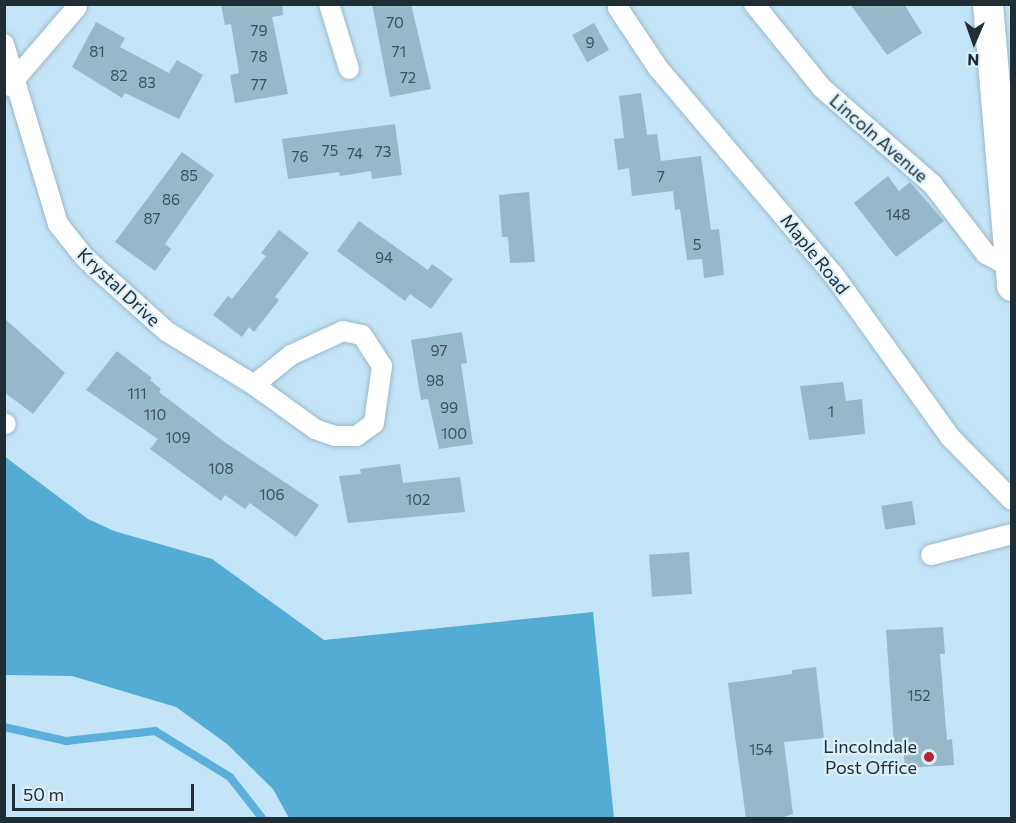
<!DOCTYPE html>
<style>
body{margin:0}
#map{position:relative;width:1016px;height:823px;overflow:hidden;background:#c4e5f8;font-family:Commissioner,sans-serif}
div>[style]{position:absolute}
.forest>*{inset:0;background:#54abd4}
.stream>*{height:8px;margin:-4px;padding:0 4px;transform-origin:4px;border-radius:4px;background:#5ab0da}
.building>*{inset:0;background:#97b8c9;transform-origin:0 0}
.roads{filter:drop-shadow(0 0 2px #99b9ca) drop-shadow(0 0 2px #99b9ca)}
.street>*{height:20px;margin:-10px;padding:0 10px;transform-origin:10px;border-radius:10px;background:#fff}
.primary>*{height:30px;margin:-15px;padding:0 15px;transform-origin:15px;border-radius:15px;background:#fff}
.dots>*{width:16px;height:16px;translate:-50% -50%;box-sizing:border-box;border:3px solid #dcf0fb;border-radius:50%}
span{translate:-50% -50%;white-space:nowrap;text-align:center;line-height:1.15;-webkit-text-stroke:4.5px #dcf0fb;paint-order:stroke}
.number-label{font-size:15px;color:#3e5059}
.number-label span{-webkit-text-stroke-width:0}
.street-label{font-size:18px;color:#202d34}
.poi-label{font-size:18px;color:#202d34}
.right{translate:-100% -50%;text-align:right}
.frame{position:absolute;inset:0;border:6px solid #202d34;pointer-events:none}
.north{position:absolute;left:944px;top:12px;width:60px;height:60px;-webkit-text-stroke:4px #dcf0fb;paint-order:stroke;rotate:182deg;font-size:16px;font-weight:700;line-height:24px;text-align:center;color:#202d34}
.north::after{content:'';display:block;margin:auto;width:21px;height:27px;background:#202d34;clip-path:polygon(50% 0,100% 100%,50% 72%,0 100%)}
.scale{position:absolute;left:12px;top:784px;width:182px;height:27px;box-sizing:border-box;border:3px solid #202d34;border-top:0;padding-left:8px;font-size:18px;line-height:21px;white-space:nowrap;color:#202d34;-webkit-text-stroke:4px #dcf0fb;paint-order:stroke}
</style>
<div id="map">
<div class="forest">
<i style="clip-path:polygon(4px 456px,88px 519px,114px 531px,212px 559px,324px 640px,593px 612px,614px 818px,289px 818px,273px 789px,227px 744px,176px 707px,72px 676px,5px 675px)"></i>
</div>
<div class="stream">
<i style="left:4px;top:727px;width:64px;rotate:12.7deg"></i>
<i style="left:66px;top:741px;width:90px;rotate:-6.4deg"></i>
<i style="left:155px;top:731px;width:88px;rotate:31.5deg"></i>
<i style="left:230px;top:777px;width:52px;rotate:52deg"></i>
</div>
<div class="building">
<i style="clip-path:polygon(221px 4px,282px 4px,283px 15px,272px 17px,288px 94px,235px 103px,230px 75px,239px 73px,231px 24px,225px 25px)"></i>
<i style="clip-path:polygon(372px 4px,411px 4px,431px 89px,390px 97px)"></i>
<i style="clip-path:polygon(850px 4px,904px 4px,922px 33px,887px 55px)"></i>
<i style="clip-path:polygon(96px 22px,125px 38px,120px 47px,169px 73px,177px 60px,203px 75px,179px 119px,125px 93px,122px 98px,72px 67px)"></i>
<i style="left:594px;top:23px;width:31px;height:25px;rotate:61deg"></i>
<i style="clip-path:polygon(641px 93px,647px 135px,657px 134px,661px 161px,701px 156px,711px 230px,719px 229px,724px 275px,704px 278px,702px 259px,687px 260px,680px 209px,675px 210px,673px 191px,632px 196px,629px 168px,618px 170px,614px 139px,624px 138px,619px 96px)"></i>
<i style="clip-path:polygon(395px 124px,402px 175px,372px 179px,371px 171px,340px 176px,339px 172px,288px 179px,282px 139px)"></i>
<i style="clip-path:polygon(182px 152px,214px 175px,165px 244px,171px 249px,155px 271px,115px 242px)"></i>
<i style="clip-path:polygon(888px 176px,899px 191px,910px 182px,944px 221px,896px 257px,854px 203px)"></i>
<i style="clip-path:polygon(529px 192px,535px 262px,510px 263px,508px 237px,502px 237px,499px 195px)"></i>
<i style="clip-path:polygon(359px 221px,428px 270px,432px 264px,453px 279px,431px 309px,410px 294px,405px 301px,337px 251px)"></i>
<i style="clip-path:polygon(279px 230px,309px 253px,275px 297px,279px 300px,254px 332px,249px 327px,242px 337px,213px 315px,228px 296px,232px 299px,266px 256px,261px 253px)"></i>
<i style="clip-path:polygon(4px 318px,65px 373px,33px 414px,4px 392px)"></i>
<i style="clip-path:polygon(462px 332px,467px 363px,461px 364px,473px 444px,439px 449px,428px 399px,421px 400px,411px 340px)"></i>
<i style="clip-path:polygon(117px 351px,152px 378px,150px 380px,161px 389px,159px 392px,226px 443px,319px 505px,296px 537px,250px 503px,245px 509px,225px 495px,221px 501px,150px 449px,158px 439px,86px 390px)"></i>
<i style="clip-path:polygon(843px 382px,846px 401px,862px 399px,865px 434px,809px 440px,800px 386px)"></i>
<i style="clip-path:polygon(400px 464px,403px 483px,460px 477px,465px 512px,348px 523px,339px 476px,361px 474px,360px 469px)"></i>
<i style="left:912px;top:501px;width:24px;height:31px;rotate:81deg"></i>
<i style="left:689px;top:552px;width:42px;height:40px;rotate:86deg"></i>
<i style="clip-path:polygon(943px 627px,945px 654px,940px 654px,947px 740px,952px 739px,954px 765px,905px 768px,903px 745px,894px 745px,886px 630px)"></i>
<i style="clip-path:polygon(816px 667px,824px 738px,784px 742px,793px 814px,778px 819px,746px 819px,728px 683px,792px 674px,792px 670px)"></i>
</div>
<div class="roads">
<div class="street">
<i style="left:329px;top:4px;width:68px;rotate:72.9deg"></i>
<i style="left:754px;top:4px;width:108px;rotate:51deg"></i>
<i style="left:822px;top:88px;width:147px;rotate:41.1deg"></i>
<i style="left:933px;top:185px;width:87px;rotate:52.5deg"></i>
<i style="left:986px;top:254px;width:26px;rotate:28deg"></i>
<i style="left:618px;top:8px;width:72px;rotate:56.3deg"></i>
<i style="left:658px;top:68px;width:270px;rotate:49.7deg"></i>
<i style="left:833px;top:274px;width:201px;rotate:54.3deg"></i>
<i style="left:950px;top:437px;width:88px;rotate:45.5deg"></i>
<i style="left:4px;top:44px;width:188px;rotate:73.3deg"></i>
<i style="left:58px;top:224px;width:43px;rotate:51.5deg"></i>
<i style="left:85px;top:258px;width:109px;rotate:42deg"></i>
<i style="left:166px;top:331px;width:103px;rotate:31.5deg"></i>
<i style="left:9px;top:86px;width:104px;rotate:-49.3deg"></i>
<i style="left:343px;top:331px;width:19px;rotate:12deg"></i>
<i style="left:362px;top:335px;width:37px;rotate:57deg"></i>
<i style="left:382px;top:366px;width:58px;rotate:98deg"></i>
<i style="left:374px;top:423px;width:21px;rotate:143deg"></i>
<i style="left:357px;top:436px;width:22px;rotate:180deg"></i>
<i style="left:335px;top:436px;width:21px;rotate:-161deg"></i>
<i style="left:315px;top:429px;width:75px;rotate:-144.2deg"></i>
<i style="left:254px;top:385px;width:48px;rotate:-39deg"></i>
<i style="left:291px;top:355px;width:57px;rotate:-24.8deg"></i>
<i style="left:4px;top:423px;width:2px;rotate:27deg"></i>
<i style="left:931px;top:555px;width:84px;rotate:-14.5deg"></i>
</div>
<div class="primary">
<i style="left:988px;top:4px;width:283px;rotate:85.1deg"></i>
</div>
</div>
<div class="dots">
<i style="left:929px;top:757px;background:#b62433"></i>
</div>
<div class="number-label">
<span style="left:395px;top:23px">70</span>
<span style="left:259px;top:31px">79</span>
<span style="left:590px;top:43px">9</span>
<span style="left:97px;top:52px">81</span>
<span style="left:399px;top:52px">71</span>
<span style="left:259px;top:57px">78</span>
<span style="left:119px;top:76px">82</span>
<span style="left:408px;top:78px">72</span>
<span style="left:147px;top:83px">83</span>
<span style="left:259px;top:85px">77</span>
<span style="left:330px;top:151px">75</span>
<span style="left:383px;top:152px">73</span>
<span style="left:355px;top:154px">74</span>
<span style="left:300px;top:157px">76</span>
<span style="left:189px;top:176px">85</span>
<span style="left:661px;top:177px">7</span>
<span style="left:171px;top:200px">86</span>
<span style="left:898px;top:215px">148</span>
<span style="left:152px;top:219px">87</span>
<span style="left:697px;top:245px">5</span>
<span style="left:384px;top:258px">94</span>
<span style="left:439px;top:351px">97</span>
<span style="left:435px;top:381px">98</span>
<span style="left:137px;top:394px">111</span>
<span style="left:449px;top:408px">99</span>
<span style="left:831px;top:412px">1</span>
<span style="left:155px;top:415px">110</span>
<span style="left:454px;top:434px">100</span>
<span style="left:178px;top:438px">109</span>
<span style="left:221px;top:469px">108</span>
<span style="left:272px;top:495px">106</span>
<span style="left:418px;top:500px">102</span>
<span style="left:919px;top:696px">152</span>
<span style="left:761px;top:750px">154</span>
</div>
<div class="street-label">
<span style="left:879px;top:138px;rotate:41deg">Lincoln Avenue</span>
<span style="left:815px;top:254px;rotate:51deg">Maple Road</span>
<span style="left:119px;top:287px;rotate:43deg">Krystal Drive</span>
</div>
<div class="poi-label">
<span class="right" style="left:917px;top:757px">Lincolndale<br>Post Office</span>
</div>
<div class="frame"></div>
<div class="north">N</div>
<div class="scale">50 m</div>
</div>
